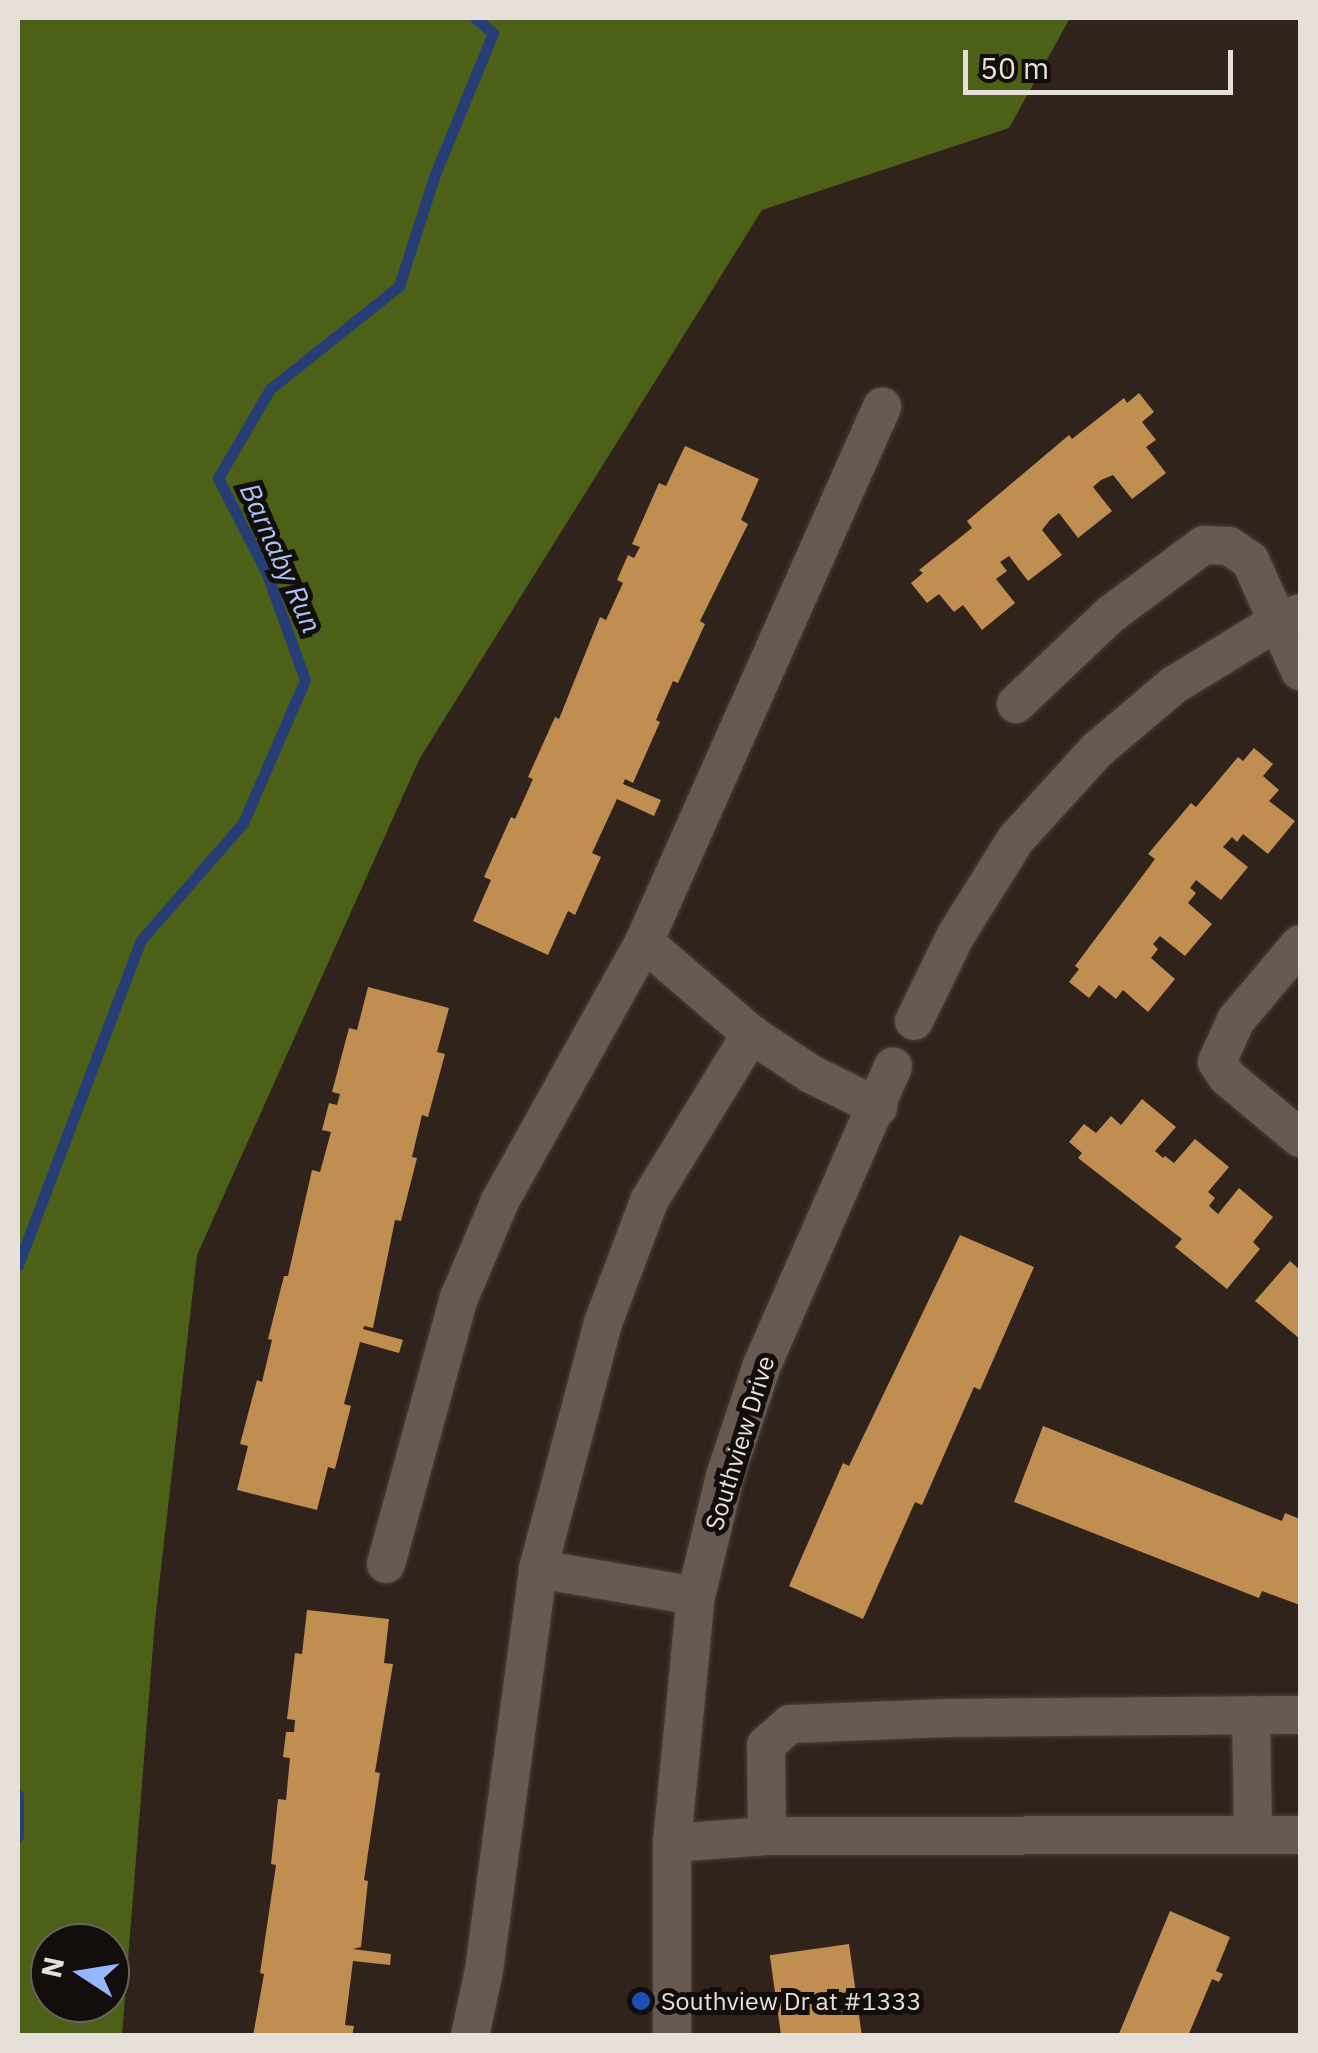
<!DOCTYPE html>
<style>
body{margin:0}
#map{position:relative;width:1318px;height:2053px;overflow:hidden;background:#2f231c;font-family:"IBM Plex Sans",sans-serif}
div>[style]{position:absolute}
.forest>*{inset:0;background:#4c6018}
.stream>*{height:11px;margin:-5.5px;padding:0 5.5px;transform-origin:5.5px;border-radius:5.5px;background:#263e75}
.building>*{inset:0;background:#c08e51;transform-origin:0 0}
.roads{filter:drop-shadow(0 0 2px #493f39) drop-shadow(0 0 2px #493f39)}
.minor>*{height:38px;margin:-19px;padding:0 19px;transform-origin:19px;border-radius:19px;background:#685a51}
.dots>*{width:28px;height:28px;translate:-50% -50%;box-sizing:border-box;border:5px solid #130e0b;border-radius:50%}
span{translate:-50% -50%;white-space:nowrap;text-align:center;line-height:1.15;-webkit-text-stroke:10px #130e0b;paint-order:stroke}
.street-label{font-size:25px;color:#e7dfda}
.poi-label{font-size:25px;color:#e7dfda}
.left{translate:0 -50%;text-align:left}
.water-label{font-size:28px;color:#abc4f8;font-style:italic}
.frame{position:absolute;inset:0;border:20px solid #e7dfda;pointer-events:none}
.north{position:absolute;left:30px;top:1923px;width:100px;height:100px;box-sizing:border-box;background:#130e0b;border:2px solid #68625e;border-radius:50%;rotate:282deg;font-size:28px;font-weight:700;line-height:40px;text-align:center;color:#e7dfda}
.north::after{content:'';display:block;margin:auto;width:35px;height:45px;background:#92b7fd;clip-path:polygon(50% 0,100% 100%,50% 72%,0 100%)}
.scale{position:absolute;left:963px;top:50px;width:270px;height:45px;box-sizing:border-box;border:5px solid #e7dfda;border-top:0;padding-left:12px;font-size:30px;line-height:35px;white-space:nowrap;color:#e7dfda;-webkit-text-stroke:8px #130e0b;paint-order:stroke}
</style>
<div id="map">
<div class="forest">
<i style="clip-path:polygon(evenodd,18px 18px,1070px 18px,1009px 128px,762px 210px,420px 758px,197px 1255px,155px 1621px,122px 2035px,18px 2035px,18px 18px,50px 1943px,110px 1943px,110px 2003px,50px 2003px,50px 1943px)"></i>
</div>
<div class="stream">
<i style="left:18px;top:1265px;width:347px;rotate:-69.3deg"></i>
<i style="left:141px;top:940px;width:155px;rotate:-48.9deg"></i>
<i style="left:243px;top:823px;width:156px;rotate:-66.6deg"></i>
<i style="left:305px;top:680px;width:113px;rotate:-109.7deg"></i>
<i style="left:267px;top:574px;width:108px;rotate:-117deg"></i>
<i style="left:218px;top:478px;width:103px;rotate:-59.7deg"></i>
<i style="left:270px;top:389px;width:165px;rotate:-38.6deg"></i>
<i style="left:399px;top:286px;width:118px;rotate:-72.2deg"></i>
<i style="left:435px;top:174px;width:152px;rotate:-67.6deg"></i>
<i style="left:493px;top:33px;width:23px;rotate:-140deg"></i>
<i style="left:18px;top:1795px;width:41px;rotate:90deg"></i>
</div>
<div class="building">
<i style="clip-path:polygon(1139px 393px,1154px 412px,1142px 422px,1156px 440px,1146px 447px,1166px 473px,1132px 499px,1113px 475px,1101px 480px,1093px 487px,1112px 511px,1078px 538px,1059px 513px,1050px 520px,1042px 530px,1062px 555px,1028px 581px,1009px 556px,1000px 562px,1007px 571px,996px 579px,1015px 603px,982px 630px,963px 605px,954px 612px,939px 594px,927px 603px,911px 583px,923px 573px,919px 570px,972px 528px,967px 521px,1069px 435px,1072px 439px,1124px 398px,1127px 403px)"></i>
<i style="clip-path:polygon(685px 446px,759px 479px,741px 520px,748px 524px,700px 621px,705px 624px,678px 683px,673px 681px,656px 720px,660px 722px,633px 783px,625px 779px,623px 784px,661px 800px,654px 816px,617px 799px,592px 853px,601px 857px,575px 915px,568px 911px,548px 955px,473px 921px,491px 880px,484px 877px,511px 817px,515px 819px,533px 779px,528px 777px,555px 717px,559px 719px,600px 617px,606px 620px,623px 583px,617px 580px,628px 555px,634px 558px,640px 547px,632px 544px,659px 483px,666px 486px)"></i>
<i style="clip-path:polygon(1254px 748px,1273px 764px,1263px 776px,1279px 790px,1269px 801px,1295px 821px,1268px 854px,1243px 834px,1237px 842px,1232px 837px,1223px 847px,1248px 867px,1221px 900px,1196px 880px,1190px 888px,1196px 893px,1188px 903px,1212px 924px,1185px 956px,1160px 936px,1153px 944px,1158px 949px,1151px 958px,1175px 979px,1148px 1012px,1123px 990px,1116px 999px,1099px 985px,1089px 998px,1069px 982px,1079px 969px,1075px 966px,1155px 859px,1148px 854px,1191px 803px,1196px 807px,1238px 757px,1243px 761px)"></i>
<i style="clip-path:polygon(368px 987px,449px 1008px,437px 1052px,445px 1054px,428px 1117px,422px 1115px,412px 1157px,417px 1158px,401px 1221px,395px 1220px,373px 1328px,364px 1326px,363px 1329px,403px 1340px,399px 1353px,360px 1342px,344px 1404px,351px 1406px,335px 1469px,328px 1467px,317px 1510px,237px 1490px,248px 1446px,240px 1444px,257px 1380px,262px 1382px,272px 1340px,268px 1339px,284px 1276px,288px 1276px,312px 1170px,320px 1172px,331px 1132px,322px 1130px,329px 1103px,337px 1105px,340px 1094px,332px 1092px,349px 1028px,357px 1030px)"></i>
<i style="clip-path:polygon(1142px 1099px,1176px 1127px,1155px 1151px,1163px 1158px,1165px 1156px,1174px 1163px,1195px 1139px,1229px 1167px,1208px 1192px,1215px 1198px,1209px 1206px,1218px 1214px,1239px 1188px,1273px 1217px,1253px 1242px,1260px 1249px,1227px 1289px,1175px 1247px,1182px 1239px,1078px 1158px,1082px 1153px,1069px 1142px,1084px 1124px,1096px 1133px,1111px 1116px,1121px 1125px)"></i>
<i style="clip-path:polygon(960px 1235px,1034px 1267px,980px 1390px,974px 1387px,922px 1505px,915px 1502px,863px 1619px,789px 1586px,843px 1463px,849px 1466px)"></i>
<i style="clip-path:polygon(1290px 1261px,1300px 1270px,1300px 1339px,1255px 1301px)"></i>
<i style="clip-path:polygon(1043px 1426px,1282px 1521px,1285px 1513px,1300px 1519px,1300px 1605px,1262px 1591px,1259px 1598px,1014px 1502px)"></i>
<i style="clip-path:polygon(307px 1610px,389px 1619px,384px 1663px,393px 1664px,375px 1772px,380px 1773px,364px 1880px,368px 1881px,361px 1947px,353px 1949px,391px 1954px,390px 1965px,353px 1961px,345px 2025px,354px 2026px,352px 2036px,253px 2036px,264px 1974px,260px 1973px,276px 1865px,271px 1864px,278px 1799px,286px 1800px,290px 1758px,283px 1757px,286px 1732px,294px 1732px,295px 1720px,287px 1719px,295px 1653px,302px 1654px)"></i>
<i style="clip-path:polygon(1170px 1911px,1230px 1937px,1216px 1971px,1223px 1974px,1219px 1982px,1212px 1979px,1188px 2036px,1118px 2036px)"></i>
<i style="left:849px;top:1944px;width:93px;height:80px;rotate:82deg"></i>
</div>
<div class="roads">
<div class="minor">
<i style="left:1016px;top:704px;width:131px;rotate:-43.5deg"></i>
<i style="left:1111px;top:614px;width:116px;rotate:-36.6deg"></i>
<i style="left:1204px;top:545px;width:25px;rotate:2deg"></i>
<i style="left:1229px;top:546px;width:25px;rotate:34deg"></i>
<i style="left:1250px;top:560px;width:122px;rotate:65.8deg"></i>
<i style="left:644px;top:942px;width:141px;rotate:40.7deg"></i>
<i style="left:751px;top:1034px;width:72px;rotate:33.7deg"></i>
<i style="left:811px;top:1074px;width:75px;rotate:26.2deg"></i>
<i style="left:1300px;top:944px;width:99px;rotate:130.1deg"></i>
<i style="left:1236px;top:1020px;width:46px;rotate:114.3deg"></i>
<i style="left:1217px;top:1062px;width:18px;rotate:56deg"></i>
<i style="left:1227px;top:1077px;width:95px;rotate:39.9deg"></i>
<i style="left:914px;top:1021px;width:96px;rotate:-64deg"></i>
<i style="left:956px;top:935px;width:113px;rotate:-58deg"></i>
<i style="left:1016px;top:839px;width:120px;rotate:-47.7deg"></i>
<i style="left:1097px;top:750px;width:101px;rotate:-40.2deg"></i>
<i style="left:1174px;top:685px;width:121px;rotate:-31.5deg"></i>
<i style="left:1277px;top:622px;width:25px;rotate:-21deg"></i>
<i style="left:386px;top:1564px;width:276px;rotate:-74.7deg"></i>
<i style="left:459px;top:1298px;width:105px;rotate:-67.1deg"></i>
<i style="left:500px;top:1201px;width:296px;rotate:-60.9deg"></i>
<i style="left:644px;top:942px;width:586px;rotate:-66.02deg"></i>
<i style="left:538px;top:1569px;width:160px;rotate:9.7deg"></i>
<i style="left:1251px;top:1715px;width:120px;rotate:89deg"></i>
<i style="left:767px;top:1836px;width:91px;rotate:-90.6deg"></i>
<i style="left:766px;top:1745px;width:32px;rotate:-41deg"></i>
<i style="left:790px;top:1724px;width:157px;rotate:-2.2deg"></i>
<i style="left:947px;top:1718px;width:353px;rotate:-0.5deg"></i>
<i style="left:672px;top:1843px;width:95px;rotate:-4.2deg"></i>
<i style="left:767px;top:1836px;width:533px;rotate:-0.11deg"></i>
<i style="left:470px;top:2036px;width:67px;rotate:-78deg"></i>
<i style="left:484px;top:1970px;width:405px;rotate:-82.3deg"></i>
<i style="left:538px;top:1569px;width:254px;rotate:-75.2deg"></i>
<i style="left:603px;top:1323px;width:130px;rotate:-69.3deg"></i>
<i style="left:649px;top:1201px;width:196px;rotate:-58.6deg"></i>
<i style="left:672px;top:2036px;width:193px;rotate:-90deg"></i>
<i style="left:672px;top:1843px;width:248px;rotate:-84.5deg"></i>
<i style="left:696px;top:1596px;width:123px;rotate:-76.4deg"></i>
<i style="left:725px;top:1476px;width:117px;rotate:-71.6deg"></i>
<i style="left:762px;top:1365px;width:326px;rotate:-66.3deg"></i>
</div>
</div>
<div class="dots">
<i style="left:641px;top:2001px;background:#1a4fb4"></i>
</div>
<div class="street-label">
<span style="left:740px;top:1443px;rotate:-73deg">Southview Drive</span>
</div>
<div class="poi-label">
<span class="left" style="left:661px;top:2001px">Southview Dr at #1333</span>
</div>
<div class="water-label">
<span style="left:281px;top:558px;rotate:66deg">Barnaby Run</span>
</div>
<div class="frame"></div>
<div class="north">N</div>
<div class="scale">50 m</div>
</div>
